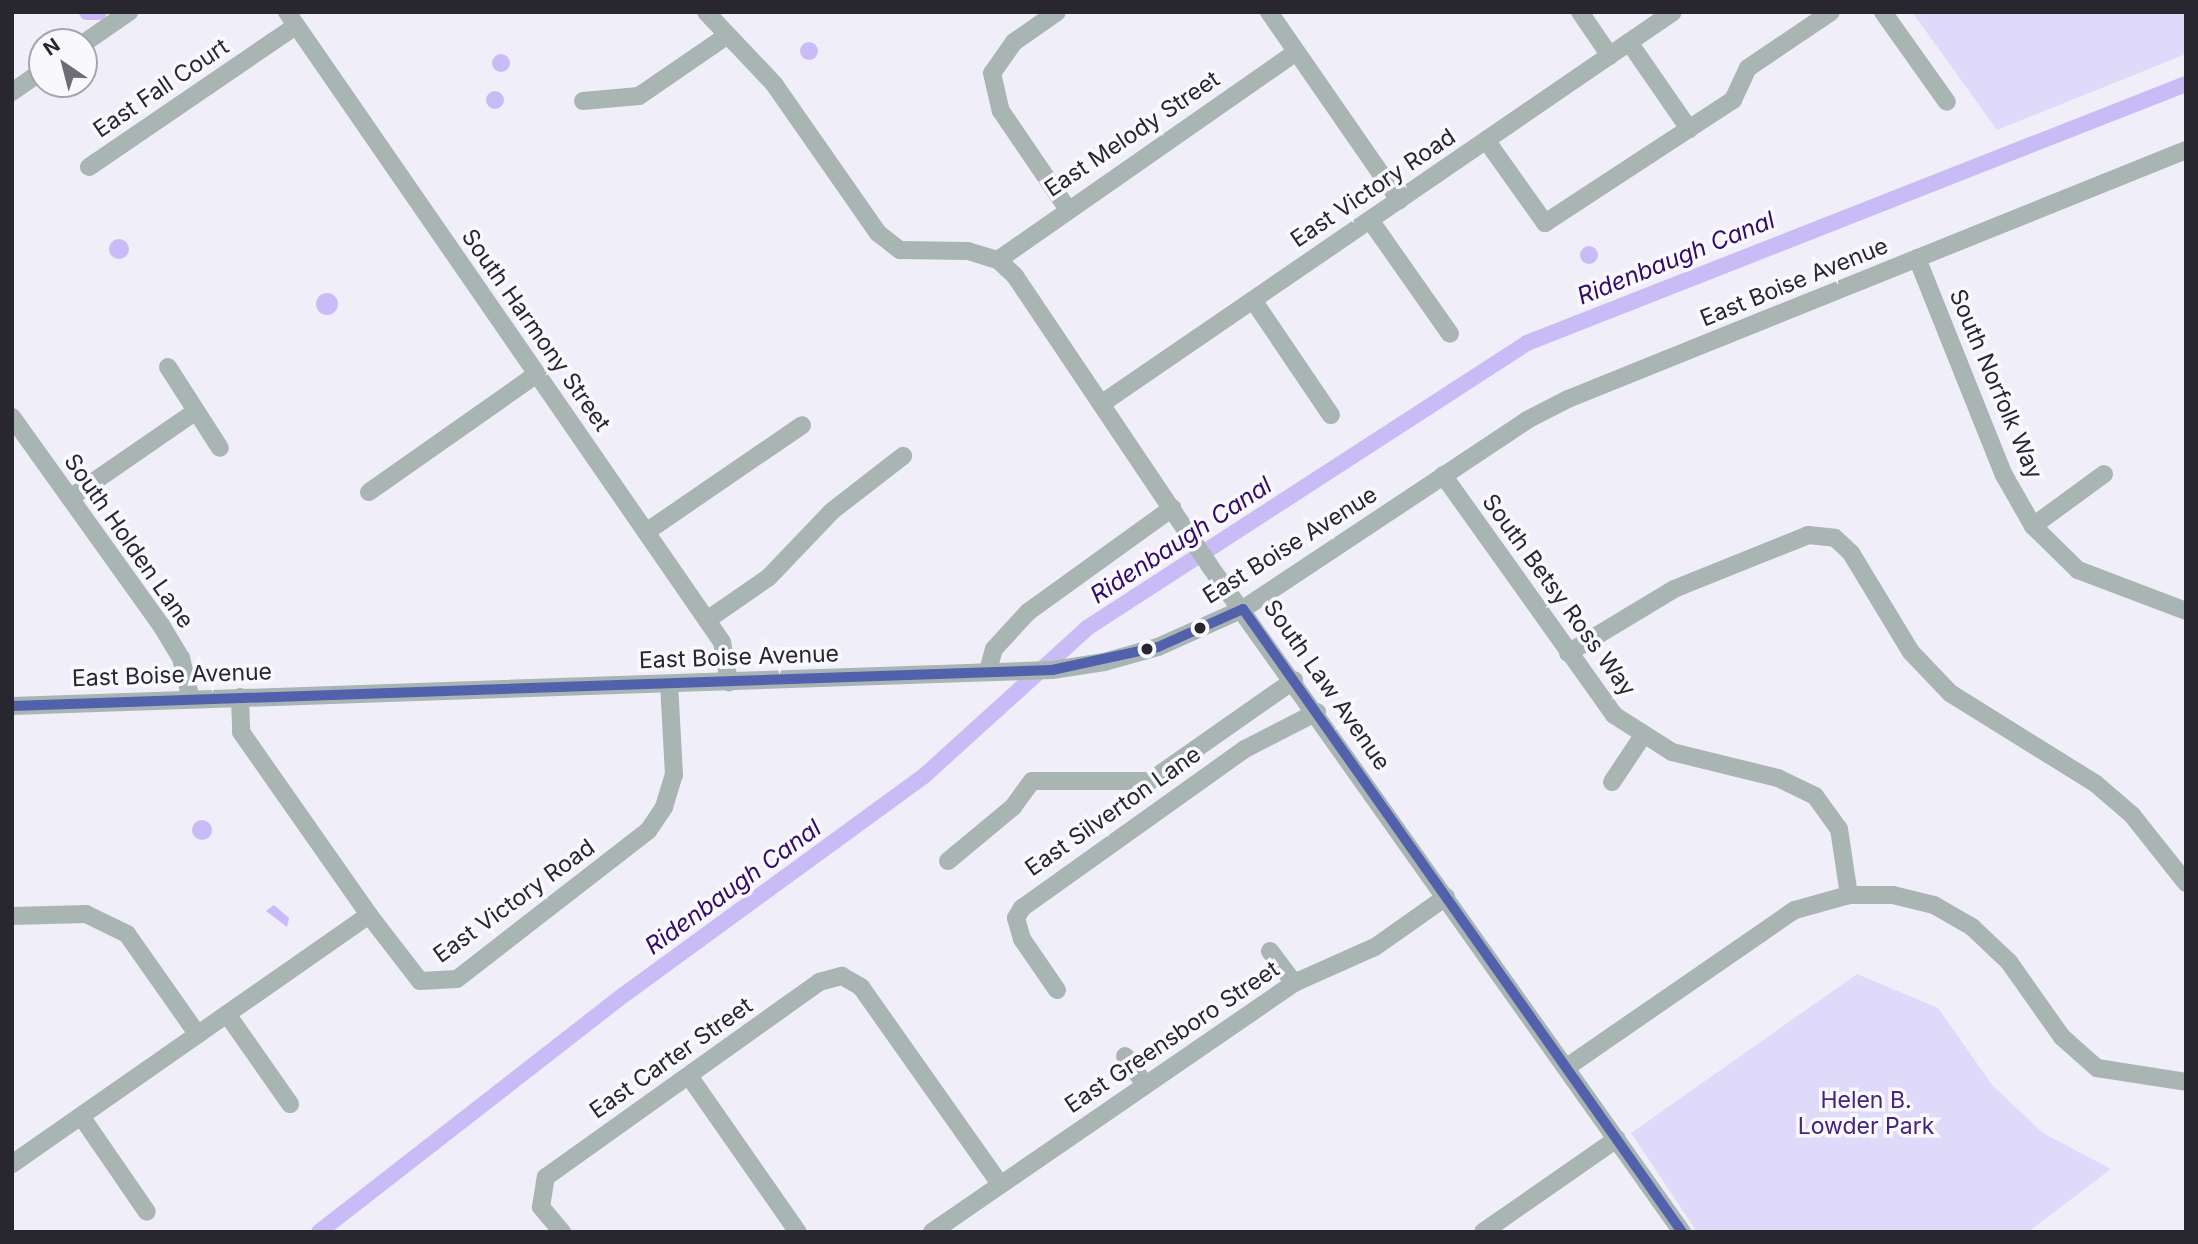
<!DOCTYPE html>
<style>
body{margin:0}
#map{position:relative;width:2198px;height:1244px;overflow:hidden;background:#f0eef9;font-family:Inter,sans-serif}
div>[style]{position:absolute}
.green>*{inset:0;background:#e0dafa}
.water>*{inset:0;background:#c9bcf6}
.round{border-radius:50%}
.canal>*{height:16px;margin:-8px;padding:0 8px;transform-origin:8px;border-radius:8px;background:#c9bcf6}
.minor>*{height:18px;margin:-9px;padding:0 9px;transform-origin:9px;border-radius:9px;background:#a8b5b3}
.bus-1>*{height:10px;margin:-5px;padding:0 5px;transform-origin:5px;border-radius:5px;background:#5261ac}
.dots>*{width:19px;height:19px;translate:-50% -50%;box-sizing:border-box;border:4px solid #f9f9fd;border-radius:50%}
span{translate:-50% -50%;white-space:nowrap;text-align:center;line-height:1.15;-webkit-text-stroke:7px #f9f9fd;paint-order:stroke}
.street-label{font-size:23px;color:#28262e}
.park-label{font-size:23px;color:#44247d}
.water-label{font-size:24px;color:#320b67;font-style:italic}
.frame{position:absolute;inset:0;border:14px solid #28262e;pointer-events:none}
.north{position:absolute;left:28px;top:28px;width:70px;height:70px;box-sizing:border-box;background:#f9f9fd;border:2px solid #a5a5aa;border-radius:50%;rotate:325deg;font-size:19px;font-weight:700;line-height:28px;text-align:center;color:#28262e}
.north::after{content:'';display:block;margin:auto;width:24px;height:32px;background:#6e6c75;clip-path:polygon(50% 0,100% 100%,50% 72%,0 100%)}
</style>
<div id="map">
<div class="green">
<i style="clip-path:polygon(1912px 12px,2186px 12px,2186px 54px,1997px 130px)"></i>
<i style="clip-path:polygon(1857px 974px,1938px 1008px,1993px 1086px,2043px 1133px,2111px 1169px,2028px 1232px,1697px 1232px,1631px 1133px)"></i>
</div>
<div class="water">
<i class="round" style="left:800px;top:42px;width:18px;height:18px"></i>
<i class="round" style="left:492px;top:54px;width:18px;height:18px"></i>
<i class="round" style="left:486px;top:91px;width:18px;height:18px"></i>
<i class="round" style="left:109px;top:239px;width:20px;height:20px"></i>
<i class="round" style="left:1580px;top:246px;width:18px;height:18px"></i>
<i class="round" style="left:316px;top:293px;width:22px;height:22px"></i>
<i class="round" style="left:192px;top:820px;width:20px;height:20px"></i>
<i style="clip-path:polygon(274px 905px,289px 918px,287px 927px,266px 911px)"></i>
</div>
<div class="canal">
<i style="left:87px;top:12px;width:12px"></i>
<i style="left:319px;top:1232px;width:388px;rotate:-37.9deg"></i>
<i style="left:625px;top:994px;width:370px;rotate:-36.1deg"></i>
<i style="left:924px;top:776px;width:220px;rotate:-42.2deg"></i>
<i style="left:1087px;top:628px;width:524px;rotate:-32.93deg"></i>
<i style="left:1527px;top:343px;width:708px;rotate:-21.46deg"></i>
</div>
<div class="minor">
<i style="left:287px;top:12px;width:766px;rotate:55.38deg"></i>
<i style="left:722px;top:642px;width:41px;rotate:80.1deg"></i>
<i style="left:706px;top:12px;width:99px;rotate:46.6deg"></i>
<i style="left:774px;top:84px;width:182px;rotate:55.1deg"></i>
<i style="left:878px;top:233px;width:28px;rotate:38deg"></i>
<i style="left:900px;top:250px;width:68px;rotate:0.8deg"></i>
<i style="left:968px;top:251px;width:31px;rotate:17deg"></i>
<i style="left:998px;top:260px;width:23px;rotate:43deg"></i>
<i style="left:1015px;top:276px;width:348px;rotate:56.1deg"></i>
<i style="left:1209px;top:565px;width:818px;rotate:54.66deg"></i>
<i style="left:1057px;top:12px;width:52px;rotate:145.1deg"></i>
<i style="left:1014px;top:42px;width:38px;rotate:125deg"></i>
<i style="left:992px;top:73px;width:39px;rotate:77deg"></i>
<i style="left:1001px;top:111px;width:117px;rotate:55.8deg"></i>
<i style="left:1269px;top:12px;width:229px;rotate:55.3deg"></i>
<i style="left:1580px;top:12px;width:53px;rotate:55.7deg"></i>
<i style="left:1883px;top:12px;width:110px;rotate:54.6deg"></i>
<i style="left:1629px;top:42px;width:106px;rotate:55.4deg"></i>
<i style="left:84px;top:43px;width:55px;rotate:-34.6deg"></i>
<i style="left:12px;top:92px;width:37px;rotate:-35deg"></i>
<i style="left:583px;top:101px;width:56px;rotate:-5.1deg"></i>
<i style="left:639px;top:96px;width:104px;rotate:-34.5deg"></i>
<i style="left:1486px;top:140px;width:102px;rotate:54.6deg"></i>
<i style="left:1545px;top:223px;width:225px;rotate:-33.2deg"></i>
<i style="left:1733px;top:100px;width:35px;rotate:-65deg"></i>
<i style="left:1748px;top:68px;width:100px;rotate:-34deg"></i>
<i style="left:89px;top:167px;width:250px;rotate:-34.3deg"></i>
<i style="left:1370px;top:220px;width:139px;rotate:54.9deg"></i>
<i style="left:1917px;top:258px;width:234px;rotate:68.2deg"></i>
<i style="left:2004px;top:475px;width:59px;rotate:60.4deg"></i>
<i style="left:2033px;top:526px;width:63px;rotate:44.4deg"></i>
<i style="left:2078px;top:570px;width:116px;rotate:20.8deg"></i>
<i style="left:998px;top:260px;width:363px;rotate:-34.9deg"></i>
<i style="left:1253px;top:300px;width:139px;rotate:55.9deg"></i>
<i style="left:168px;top:367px;width:96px;rotate:57.3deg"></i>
<i style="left:1101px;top:404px;width:693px;rotate:-34.42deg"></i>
<i style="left:12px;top:417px;width:256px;rotate:54.4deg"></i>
<i style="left:161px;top:625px;width:39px;rotate:59deg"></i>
<i style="left:181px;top:658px;width:42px;rotate:76.3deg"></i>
<i style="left:1443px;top:475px;width:295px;rotate:54.5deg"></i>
<i style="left:1614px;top:715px;width:69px;rotate:32.5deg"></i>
<i style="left:1672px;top:752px;width:109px;rotate:13.8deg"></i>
<i style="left:1778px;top:778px;width:41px;rotate:25.9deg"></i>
<i style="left:1815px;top:796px;width:41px;rotate:54deg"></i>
<i style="left:1839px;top:829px;width:67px;rotate:81.4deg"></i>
<i style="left:369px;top:492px;width:205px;rotate:-35.1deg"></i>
<i style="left:70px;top:498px;width:153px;rotate:-34.6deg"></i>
<i style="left:2033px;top:526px;width:88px;rotate:-36.2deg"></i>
<i style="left:646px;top:532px;width:189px;rotate:-34.4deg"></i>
<i style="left:707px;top:620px;width:75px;rotate:-34.7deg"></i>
<i style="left:769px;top:577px;width:91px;rotate:-46.3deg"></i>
<i style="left:832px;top:511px;width:90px;rotate:-37.8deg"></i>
<i style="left:1568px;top:653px;width:124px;rotate:-31.1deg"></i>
<i style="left:1674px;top:589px;width:144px;rotate:-21.9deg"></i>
<i style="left:1808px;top:535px;width:27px;rotate:6deg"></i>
<i style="left:1835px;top:538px;width:22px;rotate:43deg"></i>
<i style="left:1851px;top:553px;width:116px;rotate:58.8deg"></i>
<i style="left:1911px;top:652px;width:57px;rotate:46.4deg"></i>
<i style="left:1950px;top:693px;width:172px;rotate:31.9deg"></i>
<i style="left:2096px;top:784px;width:48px;rotate:40.7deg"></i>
<i style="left:2132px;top:815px;width:87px;rotate:51.5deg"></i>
<i style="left:988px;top:671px;width:23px;rotate:-75deg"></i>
<i style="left:994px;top:649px;width:50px;rotate:-47.4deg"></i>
<i style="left:1028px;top:612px;width:178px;rotate:-35.8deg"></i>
<i style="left:240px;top:697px;width:35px;rotate:88deg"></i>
<i style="left:241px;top:732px;width:223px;rotate:55deg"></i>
<i style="left:12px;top:706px;width:1041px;rotate:-1.98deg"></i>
<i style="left:1052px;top:670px;width:53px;rotate:-8.7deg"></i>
<i style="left:1104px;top:662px;width:56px;rotate:-15.5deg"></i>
<i style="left:1158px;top:647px;width:93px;rotate:-24.1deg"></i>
<i style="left:1243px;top:609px;width:341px;rotate:-33.6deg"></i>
<i style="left:1527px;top:420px;width:46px;rotate:-27.1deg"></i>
<i style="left:1568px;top:399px;width:666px;rotate:-21.95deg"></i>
<i style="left:1612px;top:782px;width:54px;rotate:-56.3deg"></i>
<i style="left:948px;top:861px;width:85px;rotate:-39.7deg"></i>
<i style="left:1013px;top:807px;width:32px;rotate:-54deg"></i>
<i style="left:1032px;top:781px;width:118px"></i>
<i style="left:1150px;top:781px;width:176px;rotate:-35deg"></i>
<i style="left:12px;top:916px;width:74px;rotate:-1.5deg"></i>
<i style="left:86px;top:914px;width:46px;rotate:26deg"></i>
<i style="left:127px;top:934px;width:123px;rotate:54.9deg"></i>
<i style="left:1270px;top:951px;width:40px;rotate:53deg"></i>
<i style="left:1057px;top:990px;width:62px;rotate:-124.5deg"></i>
<i style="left:1022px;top:939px;width:22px;rotate:-106deg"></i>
<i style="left:1016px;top:918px;width:12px;rotate:-59deg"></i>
<i style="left:1022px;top:908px;width:274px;rotate:-35.5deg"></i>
<i style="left:1245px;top:749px;width:81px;rotate:-27.2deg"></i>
<i style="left:227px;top:1014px;width:110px;rotate:55deg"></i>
<i style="left:1125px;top:1056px;width:35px;rotate:55deg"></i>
<i style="left:1567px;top:1067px;width:277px;rotate:-34.6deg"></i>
<i style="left:1795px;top:910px;width:56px;rotate:-15.5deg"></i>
<i style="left:1849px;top:895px;width:44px"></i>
<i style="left:1893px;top:895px;width:42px;rotate:13.7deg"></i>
<i style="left:1934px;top:905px;width:44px;rotate:30.1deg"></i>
<i style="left:1972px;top:927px;width:51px;rotate:43.4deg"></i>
<i style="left:2009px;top:962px;width:92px;rotate:54.8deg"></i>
<i style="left:2062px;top:1037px;width:47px;rotate:41.5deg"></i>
<i style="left:2097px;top:1068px;width:90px;rotate:8.9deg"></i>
<i style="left:689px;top:1076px;width:190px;rotate:55.1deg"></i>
<i style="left:81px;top:1116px;width:116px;rotate:55.5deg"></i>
<i style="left:12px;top:1164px;width:435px;rotate:-34.9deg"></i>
<i style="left:369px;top:915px;width:83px;rotate:52.3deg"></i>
<i style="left:420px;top:981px;width:37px;rotate:-3deg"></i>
<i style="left:457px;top:979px;width:242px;rotate:-37.8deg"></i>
<i style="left:648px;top:831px;width:29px;rotate:-56deg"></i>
<i style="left:664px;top:807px;width:34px;rotate:-73deg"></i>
<i style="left:674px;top:775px;width:91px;rotate:-93.1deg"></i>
<i style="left:562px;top:1232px;width:33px;rotate:-130deg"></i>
<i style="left:541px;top:1207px;width:30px;rotate:-81deg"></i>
<i style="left:546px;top:1177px;width:335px;rotate:-35.5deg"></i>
<i style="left:819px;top:982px;width:24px;rotate:-15deg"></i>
<i style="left:842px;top:976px;width:22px;rotate:30deg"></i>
<i style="left:861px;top:987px;width:241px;rotate:54.8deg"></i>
<i style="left:932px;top:1232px;width:439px;rotate:-34.5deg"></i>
<i style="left:1294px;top:983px;width:89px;rotate:-24deg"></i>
<i style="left:1375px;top:947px;width:87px;rotate:-35.2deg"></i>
<i style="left:1483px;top:1232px;width:163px;rotate:-34.8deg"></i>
</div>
<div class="bus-1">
<i style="left:1243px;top:609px;width:762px;rotate:54.83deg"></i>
<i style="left:12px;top:706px;width:1041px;rotate:-1.98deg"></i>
<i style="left:1052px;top:670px;width:108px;rotate:-12.2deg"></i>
<i style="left:1158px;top:647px;width:93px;rotate:-24.1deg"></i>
</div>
<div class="dots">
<i style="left:1200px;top:628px;background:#28262e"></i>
<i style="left:1147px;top:649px;background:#28262e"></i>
</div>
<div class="street-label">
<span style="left:161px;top:88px;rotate:-34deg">East Fall Court</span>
<span style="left:1132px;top:134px;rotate:-34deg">East Melody Street</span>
<span style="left:1373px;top:188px;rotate:-34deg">East Victory Road</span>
<span style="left:1794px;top:282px;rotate:-22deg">East Boise Avenue</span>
<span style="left:536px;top:330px;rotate:55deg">South Harmony Street</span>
<span style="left:1996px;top:384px;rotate:67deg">South Norfolk Way</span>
<span style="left:129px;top:541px;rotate:55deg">South Holden Lane</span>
<span style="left:1290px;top:545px;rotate:-32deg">East Boise Avenue</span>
<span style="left:1559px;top:595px;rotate:54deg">South Betsy Ross Way</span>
<span style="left:739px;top:657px;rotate:-2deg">East Boise Avenue</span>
<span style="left:172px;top:675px;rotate:-2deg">East Boise Avenue</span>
<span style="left:1327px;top:685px;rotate:55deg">South Law Avenue</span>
<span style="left:1113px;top:811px;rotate:-35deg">East Silverton Lane</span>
<span style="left:514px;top:901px;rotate:-36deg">East Victory Road</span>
<span style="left:1172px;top:1037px;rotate:-34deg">East Greensboro Street</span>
<span style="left:671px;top:1058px;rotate:-35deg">East Carter Street</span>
</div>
<div class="park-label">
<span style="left:1866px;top:1113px">Helen B.<br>Lowder Park</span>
</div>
<div class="water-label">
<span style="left:1676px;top:258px;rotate:-22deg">Ridenbaugh Canal</span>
<span style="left:1181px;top:540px;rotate:-33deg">Ridenbaugh Canal</span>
<span style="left:733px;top:887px;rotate:-36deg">Ridenbaugh Canal</span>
</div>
<div class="frame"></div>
<div class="north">N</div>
</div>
